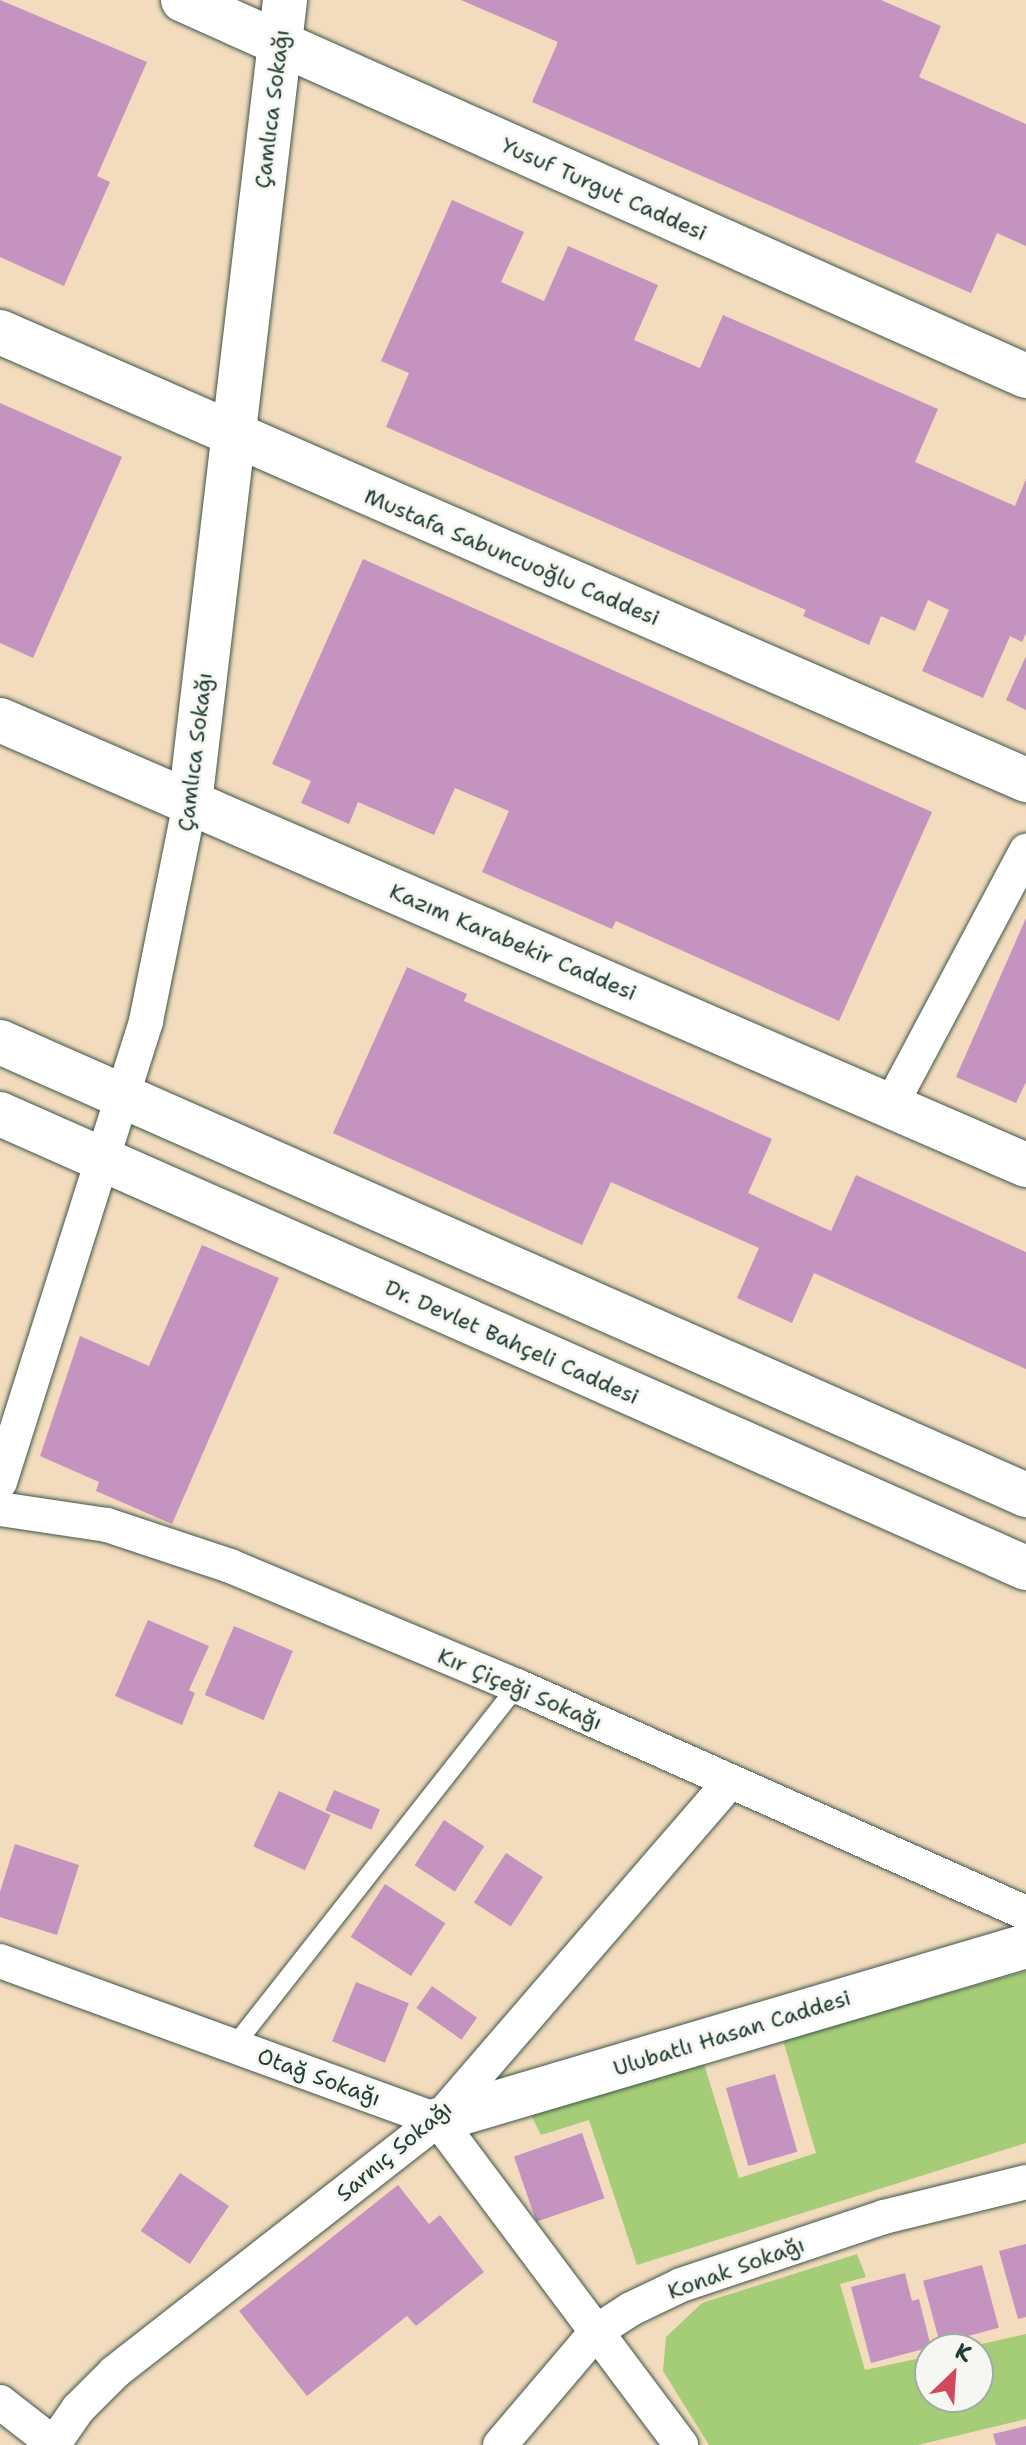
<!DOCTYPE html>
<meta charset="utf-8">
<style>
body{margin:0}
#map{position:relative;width:1026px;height:2445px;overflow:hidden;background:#f2dcbd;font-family:"Shantell Sans",sans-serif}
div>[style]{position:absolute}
.green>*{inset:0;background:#a5cd78}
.building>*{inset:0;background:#c493bf;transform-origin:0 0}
.roads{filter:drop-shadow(0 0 2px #3f5549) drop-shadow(0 0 2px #3f5549)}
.service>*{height:18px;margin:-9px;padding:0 9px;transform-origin:9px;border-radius:9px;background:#fff}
.minor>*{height:34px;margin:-17px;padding:0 17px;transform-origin:17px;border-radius:17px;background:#fff}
.tertiary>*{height:44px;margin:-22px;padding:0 22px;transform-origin:22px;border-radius:22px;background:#fff}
span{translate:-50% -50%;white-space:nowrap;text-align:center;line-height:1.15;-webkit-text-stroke:6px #f6f6f2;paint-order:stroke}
.street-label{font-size:22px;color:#1f3d34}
.north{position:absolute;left:914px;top:2333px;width:80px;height:80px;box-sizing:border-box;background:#f6f6f2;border:2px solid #a0aca6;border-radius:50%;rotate:25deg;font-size:22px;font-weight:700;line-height:32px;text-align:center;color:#1f3d34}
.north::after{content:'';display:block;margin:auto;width:28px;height:36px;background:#d1495b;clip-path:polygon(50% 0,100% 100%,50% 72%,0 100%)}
</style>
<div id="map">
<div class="green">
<i style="clip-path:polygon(1026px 1971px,1026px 2143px,637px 2265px,589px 2120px,541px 2135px,528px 2109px,704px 2064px,739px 2178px,816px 2153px,783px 2040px)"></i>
<i style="clip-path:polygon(857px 2254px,866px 2277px,840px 2284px,865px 2370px,930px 2356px,930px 2397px,978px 2397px,978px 2349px,960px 2349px,1026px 2334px,1026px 2419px,918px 2445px,709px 2445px,663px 2371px,666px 2337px,702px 2303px)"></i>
</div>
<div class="building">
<i style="clip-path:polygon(0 0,147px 62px,97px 176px,110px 182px,64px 286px,0 257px)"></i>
<i style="clip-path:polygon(461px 0,881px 0,941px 26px,919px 77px,1026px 124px,1026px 246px,997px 233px,971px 293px,532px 102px,558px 42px)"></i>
<i style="clip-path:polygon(452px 200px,524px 232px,501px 282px,544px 301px,568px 246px,658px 285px,634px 340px,700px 368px,723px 315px,938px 409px,915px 462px,1015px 506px,1026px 479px,1026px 633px,1022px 642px,1010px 636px,983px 698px,922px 671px,949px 610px,928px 600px,915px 631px,881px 616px,869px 645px,803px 616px,806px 610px,386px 427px,409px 373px,381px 361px)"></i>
<i style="clip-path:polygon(0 403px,122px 457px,33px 658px,0 643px)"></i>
<i style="clip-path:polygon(363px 559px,932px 812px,839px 1021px,616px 921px,612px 929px,482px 872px,509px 811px,455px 788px,434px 835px,358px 802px,349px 824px,301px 803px,311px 781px,272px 764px)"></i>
<i style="clip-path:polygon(1026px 656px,1026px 710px,1006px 700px)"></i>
<i style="clip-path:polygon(1026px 918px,1026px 1082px,1016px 1103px,956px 1077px)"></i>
<i style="clip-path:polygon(407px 967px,467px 994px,464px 1001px,772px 1139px,748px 1193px,831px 1231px,856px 1175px,1026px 1252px,1026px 1369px,814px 1273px,792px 1323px,737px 1298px,759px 1248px,611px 1182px,582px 1245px,333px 1133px)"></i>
<i style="clip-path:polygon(202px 1245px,279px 1278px,172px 1524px,96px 1491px,99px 1482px,40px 1456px,80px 1336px,149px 1366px)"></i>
<i style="clip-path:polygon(148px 1620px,209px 1646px,189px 1690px,195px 1693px,182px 1725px,115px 1696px)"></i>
<i style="left:234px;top:1626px;width:64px;height:75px;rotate:23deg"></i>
<i style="left:334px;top:1790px;width:50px;height:22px;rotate:23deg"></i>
<i style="left:279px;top:1791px;width:57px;height:61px;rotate:25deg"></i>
<i style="left:444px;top:1820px;width:48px;height:54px;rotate:33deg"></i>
<i style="clip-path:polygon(15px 1844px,79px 1865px,57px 1935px,0 1917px,0 1892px)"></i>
<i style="left:506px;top:1853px;width:44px;height:59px;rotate:33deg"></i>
<i style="left:385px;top:1884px;width:72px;height:63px;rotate:33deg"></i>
<i style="left:356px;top:1982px;width:57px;height:64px;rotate:22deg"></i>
<i style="left:432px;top:1986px;width:55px;height:27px;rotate:35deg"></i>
<i style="left:775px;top:2074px;width:81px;height:51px;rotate:74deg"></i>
<i style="left:582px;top:2133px;width:69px;height:72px;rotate:71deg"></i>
<i style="left:180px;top:2173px;width:59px;height:70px;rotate:34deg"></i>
<i style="clip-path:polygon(398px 2185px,429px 2224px,440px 2215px,484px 2272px,416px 2326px,407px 2316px,307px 2396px,239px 2311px)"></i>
<i style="clip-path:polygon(1026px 2244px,1026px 2317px,1018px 2319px,999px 2251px)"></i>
<i style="left:982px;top:2265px;width:65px;height:61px;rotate:75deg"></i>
<i style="clip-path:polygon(905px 2273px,912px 2301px,919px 2299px,931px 2347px,871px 2363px,851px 2287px)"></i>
<i style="clip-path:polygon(1026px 2426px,1026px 2445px,996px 2445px,993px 2434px)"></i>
</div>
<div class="roads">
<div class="service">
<i style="left:234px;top:2046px;width:458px;rotate:-51.8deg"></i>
</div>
<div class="minor">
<i style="left:891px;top:1105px;width:288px;rotate:-62deg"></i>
<i style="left:0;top:1482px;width:484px;rotate:-72.4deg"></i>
<i style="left:146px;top:1021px;width:222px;rotate:-78.6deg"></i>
<i style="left:0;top:1509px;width:108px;rotate:8.5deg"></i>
<i style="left:107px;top:1525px;width:130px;rotate:18.4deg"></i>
<i style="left:230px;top:1566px;width:311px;rotate:22.7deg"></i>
<i style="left:517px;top:1686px;width:557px;rotate:24.04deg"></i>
<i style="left:0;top:1961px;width:466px;rotate:20deg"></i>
<i style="left:438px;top:2120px;width:406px;rotate:53.2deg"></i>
<i style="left:0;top:2402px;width:68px;rotate:37.9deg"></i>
<i style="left:53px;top:2445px;width:44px;rotate:-55.2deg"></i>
<i style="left:78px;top:2409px;width:52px;rotate:-45deg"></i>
<i style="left:115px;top:2372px;width:410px;rotate:-38deg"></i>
<i style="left:438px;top:2120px;width:447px;rotate:-49.2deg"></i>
<i style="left:500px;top:2445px;width:150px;rotate:-49.6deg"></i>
<i style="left:597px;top:2331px;width:40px;rotate:-32.9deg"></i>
<i style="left:631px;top:2309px;width:55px;rotate:-25.6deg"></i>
<i style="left:681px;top:2285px;width:214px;rotate:-18.5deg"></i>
<i style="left:884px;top:2217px;width:146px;rotate:-13.8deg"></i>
</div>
<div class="tertiary">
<i style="left:183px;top:0;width:923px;rotate:24.04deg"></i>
<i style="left:0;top:332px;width:1120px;rotate:23.59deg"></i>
<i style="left:0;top:720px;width:1118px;rotate:23.45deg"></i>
<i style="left:190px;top:803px;width:809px;rotate:-83.25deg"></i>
<i style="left:0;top:1042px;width:1122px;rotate:23.82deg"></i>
<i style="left:0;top:1114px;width:1122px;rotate:23.87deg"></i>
<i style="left:438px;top:2120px;width:613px;rotate:-16.48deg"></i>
</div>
</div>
<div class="street-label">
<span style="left:272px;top:109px;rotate:-83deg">Çamlıca Sokağı</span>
<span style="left:604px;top:189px;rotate:24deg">Yusuf Turgut Caddesi</span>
<span style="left:512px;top:557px;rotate:23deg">Mustafa Sabuncuoğlu Caddesi</span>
<span style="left:195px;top:752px;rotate:-83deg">Çamlıca Sokağı</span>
<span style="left:513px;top:942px;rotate:23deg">Kazım Karabekir Caddesi</span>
<span style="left:512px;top:1342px;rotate:24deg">Dr. Devlet Bahçeli Caddesi</span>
<span style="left:520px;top:1689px;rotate:23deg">Kır Çiçeği Sokağı</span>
<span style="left:732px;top:2033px;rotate:-17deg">Ulubatlı Hasan Caddesi</span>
<span style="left:319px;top:2077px;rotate:20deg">Otağ Sokağı</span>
<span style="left:394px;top:2151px;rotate:-40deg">Sarnıç Sokağı</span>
<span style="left:736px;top:2268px;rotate:-20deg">Konak Sokağı</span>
</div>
<div class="north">K</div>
</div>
